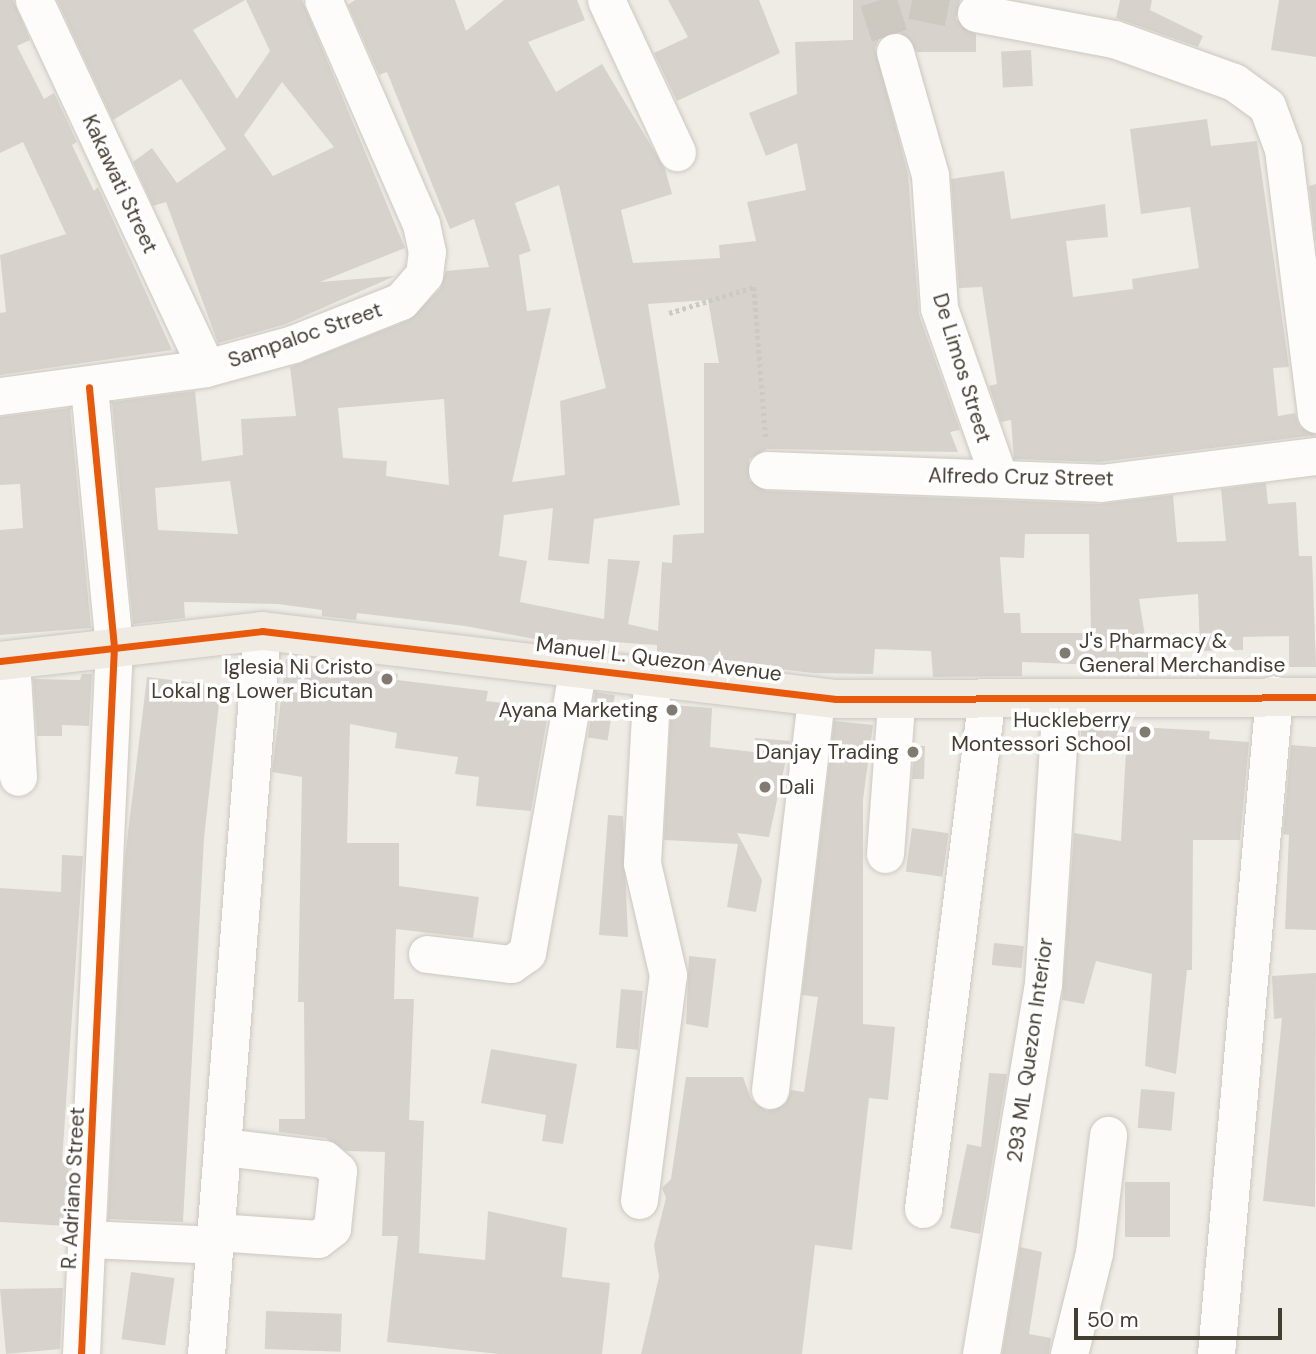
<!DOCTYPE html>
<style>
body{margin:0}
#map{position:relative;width:1316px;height:1354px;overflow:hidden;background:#efece5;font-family:"DM Sans",sans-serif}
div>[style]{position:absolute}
.building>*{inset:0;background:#d7d3cc;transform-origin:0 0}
.minor-tunnel>*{height:37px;margin-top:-18.5px;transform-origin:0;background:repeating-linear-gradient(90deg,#cdc9c1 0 37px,transparent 0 55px)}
.path>*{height:4.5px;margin-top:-2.25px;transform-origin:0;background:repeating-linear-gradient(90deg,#cdcac5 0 3.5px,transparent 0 7px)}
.roads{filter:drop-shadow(0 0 2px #cbc8c1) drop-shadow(0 0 2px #cbc8c1)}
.minor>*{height:37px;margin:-18.5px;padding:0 18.5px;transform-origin:18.5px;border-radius:18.5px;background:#fdfcfb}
.major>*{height:38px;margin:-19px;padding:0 19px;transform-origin:19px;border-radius:19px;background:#f0ebe2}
.cycleway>*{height:7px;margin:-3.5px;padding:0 3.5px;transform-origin:3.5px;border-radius:3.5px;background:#e8590c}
.dots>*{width:19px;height:19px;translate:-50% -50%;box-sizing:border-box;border:4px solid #fff;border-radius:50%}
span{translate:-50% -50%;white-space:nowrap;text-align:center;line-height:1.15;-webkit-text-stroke:7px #fff;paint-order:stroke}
.street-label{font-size:21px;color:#443d32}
.poi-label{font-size:21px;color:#443d32}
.left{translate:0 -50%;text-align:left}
.right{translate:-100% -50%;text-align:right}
.scale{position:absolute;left:1074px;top:1308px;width:208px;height:32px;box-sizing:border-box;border:4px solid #443d32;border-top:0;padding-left:9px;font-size:21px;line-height:24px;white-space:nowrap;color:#443d32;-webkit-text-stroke:5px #fff;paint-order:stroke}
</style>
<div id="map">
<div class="building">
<i style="clip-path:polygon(0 0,13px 0,30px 40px,17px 46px,44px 99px,54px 93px,77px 142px,72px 145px,94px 191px,98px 187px,172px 350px,0 375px,0 313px,6px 312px,0 255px,66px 234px,23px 142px,0 153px)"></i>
<i style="clip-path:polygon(evenodd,57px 0,245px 0,193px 30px,237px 99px,270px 51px,246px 0,302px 0,405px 248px,320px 282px,395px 276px,286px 324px,218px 343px,166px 202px,153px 206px,133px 162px,152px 148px,177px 183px,226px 149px,181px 79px,113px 120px,57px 0,282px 82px,334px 147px,273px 176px,244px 135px,282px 82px)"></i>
<i style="clip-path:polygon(evenodd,355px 0,455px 0,466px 31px,504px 0,577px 0,585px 20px,528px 42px,556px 92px,602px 64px,665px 169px,672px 194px,621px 210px,633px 263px,720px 258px,719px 245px,756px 241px,747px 202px,806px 190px,797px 143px,766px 156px,749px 113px,797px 94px,795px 42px,853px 40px,853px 0,960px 0,956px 19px,976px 34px,976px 52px,917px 52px,899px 32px,880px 37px,875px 48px,908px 174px,919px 315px,960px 430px,950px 432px,958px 452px,767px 449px,749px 459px,749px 480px,766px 491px,1100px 504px,1173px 495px,1177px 542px,1226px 541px,1221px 489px,1266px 483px,1268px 504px,1296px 502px,1299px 556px,1312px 556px,1316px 667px,1289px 667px,1289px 636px,1243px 637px,1243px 650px,1200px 651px,1198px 594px,1139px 599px,1151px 672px,1126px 676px,1124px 666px,1022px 662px,1022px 676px,933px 677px,931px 651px,875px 649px,873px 674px,813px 673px,657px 655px,657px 645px,568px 639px,567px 645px,465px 626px,357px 613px,356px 620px,322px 616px,322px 610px,278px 604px,184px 602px,185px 618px,133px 624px,112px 402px,195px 391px,202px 461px,243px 455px,241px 419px,296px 416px,290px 367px,409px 320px,440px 289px,446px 271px,489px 267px,474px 219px,450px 229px,387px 72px,379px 75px,348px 5px,355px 0,559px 185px,606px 388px,560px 401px,565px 475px,512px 482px,551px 308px,527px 311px,519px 255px,531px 251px,515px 203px,559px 185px,355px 0,708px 300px,719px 363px,704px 363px,704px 533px,673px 535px,672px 563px,662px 562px,658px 631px,628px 624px,640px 561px,608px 559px,604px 619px,520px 602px,527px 561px,499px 556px,504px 515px,553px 508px,548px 560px,589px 564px,594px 519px,680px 505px,648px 304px,708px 300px,355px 0,444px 399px,449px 485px,386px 476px,387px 461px,343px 458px,338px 408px,444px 399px,355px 0,230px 481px,238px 534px,158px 530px,155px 488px,230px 481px,355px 0,1025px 534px,1089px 534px,1091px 633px,1021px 633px,1020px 613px,1004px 613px,1000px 557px,1024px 558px,1025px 534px)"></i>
<i style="clip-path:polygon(668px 0,759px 0,780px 53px,677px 101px,654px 53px,688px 37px)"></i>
<i style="clip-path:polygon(1120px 0,1152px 0,1150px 10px,1203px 36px,1198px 47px,1116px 18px)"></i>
<i style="clip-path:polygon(1279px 0,1316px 0,1316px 57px,1271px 50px)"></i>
<i style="left:1031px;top:50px;width:36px;height:30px;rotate:87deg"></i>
<i style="clip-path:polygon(1207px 119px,1211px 146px,1257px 141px,1289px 367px,1273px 368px,1278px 416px,1295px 413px,1300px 427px,1316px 435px,1100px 462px,1014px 459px,1011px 420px,1001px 422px,989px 386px,997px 384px,982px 287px,959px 288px,951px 179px,1004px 171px,1011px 219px,1105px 204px,1108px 237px,1066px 241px,1073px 297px,1133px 289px,1132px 279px,1199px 268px,1190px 207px,1141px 214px,1130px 129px)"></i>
<i style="clip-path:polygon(1316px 184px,1316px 244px,1309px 186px)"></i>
<i style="clip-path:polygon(70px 408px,91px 628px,0 635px,0 530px,23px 528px,20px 484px,0 485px,0 417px)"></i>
<i style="clip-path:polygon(286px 659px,398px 674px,397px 680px,488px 691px,486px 701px,549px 708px,531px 811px,476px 806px,479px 777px,455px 774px,458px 757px,395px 748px,397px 733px,350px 724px,347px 843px,399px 843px,399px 886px,479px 897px,473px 938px,396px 929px,394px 999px,414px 999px,409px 1120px,424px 1121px,419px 1253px,485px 1260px,488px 1211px,567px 1228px,562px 1277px,610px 1283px,602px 1354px,499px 1354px,387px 1342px,398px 1236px,382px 1236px,385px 1152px,346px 1151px,326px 1138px,279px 1132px,279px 1119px,305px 1119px,304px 1002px,298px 1002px,302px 777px,272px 772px)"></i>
<i style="clip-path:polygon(82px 674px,92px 674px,89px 726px,62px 725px,62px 736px,37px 736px,33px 679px,80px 680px)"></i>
<i style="clip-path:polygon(147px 677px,221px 686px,204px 838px,183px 1222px,108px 1219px,125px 857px)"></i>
<i style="left:595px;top:692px;width:20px;height:46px;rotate:9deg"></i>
<i style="clip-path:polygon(671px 705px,712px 708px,710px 747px,754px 752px,755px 738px,790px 741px,769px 837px,737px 833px,762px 880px,756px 912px,727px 907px,738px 844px,664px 840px)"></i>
<i style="clip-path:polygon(834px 721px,873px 725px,863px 800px,863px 1024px,895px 1027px,888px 1100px,869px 1098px,852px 1250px,815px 1245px,802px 1354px,641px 1354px,659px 1277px,654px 1245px,666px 1198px,662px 1188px,671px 1179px,686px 1077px,743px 1077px,751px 1099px,767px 1111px,786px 1103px,791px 1090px,804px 1092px,818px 997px,802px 995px)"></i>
<i style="clip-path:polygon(1082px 724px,1210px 731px,1209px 739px,1249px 742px,1240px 840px,1193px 840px,1192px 970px,1187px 970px,1176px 1074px,1145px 1066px,1152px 974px,1096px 961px,1084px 1004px,1062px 1000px,1074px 833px,1121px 841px,1126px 751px,1080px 747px)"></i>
<i style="clip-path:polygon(915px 738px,915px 746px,925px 746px,924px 779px,912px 779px)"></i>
<i style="clip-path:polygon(1291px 745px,1316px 747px,1316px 930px,1285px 929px,1289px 835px,1283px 834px)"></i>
<i style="clip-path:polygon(608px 815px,623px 816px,628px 937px,599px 935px)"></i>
<i style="left:912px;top:828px;width:37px;height:44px;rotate:8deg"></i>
<i style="clip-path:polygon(62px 855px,83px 856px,62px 1162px,69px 1163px,66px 1226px,0 1222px,0 888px,61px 892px)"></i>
<i style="left:994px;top:943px;width:30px;height:22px;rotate:6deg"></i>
<i style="clip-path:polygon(689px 956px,716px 959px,708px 1028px,686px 1024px)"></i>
<i style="clip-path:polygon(1316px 973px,1315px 1207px,1263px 1201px,1282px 1018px,1274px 1019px,1272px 976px)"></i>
<i style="left:621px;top:989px;width:22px;height:59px;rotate:5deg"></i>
<i style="clip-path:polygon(491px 1049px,577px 1064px,563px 1144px,542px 1141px,546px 1115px,481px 1103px)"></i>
<i style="clip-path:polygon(989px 1073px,1007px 1074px,980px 1234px,950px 1228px,967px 1144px,981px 1147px)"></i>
<i style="left:1141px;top:1089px;width:34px;height:39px;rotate:5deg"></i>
<i style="left:1125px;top:1182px;width:45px;height:55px"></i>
<i style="clip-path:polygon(1020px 1247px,1042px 1252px,1029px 1334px,1051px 1338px,1049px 1354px,1002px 1354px)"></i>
<i style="left:131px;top:1272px;width:44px;height:68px;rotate:8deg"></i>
<i style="clip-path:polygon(63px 1288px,60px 1349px,6px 1354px,0 1289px)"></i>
<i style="left:266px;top:1311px;width:76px;height:38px;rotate:2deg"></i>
</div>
<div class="minor-tunnel">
<i style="left:878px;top:0;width:55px;rotate:71.9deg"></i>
<i style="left:912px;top:0;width:65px;rotate:11.5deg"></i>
</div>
<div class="path">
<i style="left:669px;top:313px;width:89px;rotate:-17deg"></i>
<i style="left:754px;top:287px;width:154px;rotate:85.5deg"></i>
</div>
<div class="roads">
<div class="minor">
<i style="left:34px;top:0;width:406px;rotate:64.9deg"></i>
<i style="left:606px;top:0;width:168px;rotate:65deg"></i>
<i style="left:976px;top:13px;width:140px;rotate:10.7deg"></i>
<i style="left:1114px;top:39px;width:127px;rotate:19.7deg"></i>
<i style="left:1234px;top:82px;width:41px;rotate:36deg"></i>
<i style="left:1267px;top:106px;width:46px;rotate:69.6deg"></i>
<i style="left:1283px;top:149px;width:267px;rotate:82.9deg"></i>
<i style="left:895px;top:52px;width:128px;rotate:74.1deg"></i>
<i style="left:930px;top:175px;width:133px;rotate:86.1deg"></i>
<i style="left:939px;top:308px;width:180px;rotate:70.6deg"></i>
<i style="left:0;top:396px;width:208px;rotate:-7.7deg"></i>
<i style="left:206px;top:368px;width:90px;rotate:-15.4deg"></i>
<i style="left:293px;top:344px;width:116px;rotate:-21.7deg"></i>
<i style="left:401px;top:301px;width:35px;rotate:-49deg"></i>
<i style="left:424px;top:275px;width:23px;rotate:-83deg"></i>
<i style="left:427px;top:252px;width:29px;rotate:-102deg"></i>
<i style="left:421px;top:224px;width:244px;rotate:-113.6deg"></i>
<i style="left:767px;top:470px;width:334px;rotate:2.2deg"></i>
<i style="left:1101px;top:483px;width:217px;rotate:-7.2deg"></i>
<i style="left:11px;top:659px;width:118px;rotate:86.6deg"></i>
<i style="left:885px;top:854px;width:151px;rotate:-85.8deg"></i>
<i style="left:427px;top:954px;width:85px;rotate:6.8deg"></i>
<i style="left:511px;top:964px;width:19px;rotate:-35deg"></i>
<i style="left:527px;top:953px;width:291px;rotate:-79.9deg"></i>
<i style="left:770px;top:1090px;width:396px;rotate:-83.3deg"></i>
<i style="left:639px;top:1200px;width:227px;rotate:-82.7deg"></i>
<i style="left:668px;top:975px;width:115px;rotate:-103.1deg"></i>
<i style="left:642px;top:863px;width:187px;rotate:-86.9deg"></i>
<i style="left:923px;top:1209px;width:510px;rotate:-82.9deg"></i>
<i style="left:216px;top:1232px;width:102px;rotate:3.9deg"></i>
<i style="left:318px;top:1239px;width:18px;rotate:-38deg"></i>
<i style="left:332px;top:1228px;width:57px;rotate:-84deg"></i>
<i style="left:338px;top:1171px;width:18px;rotate:-139deg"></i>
<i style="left:324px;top:1159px;width:102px;rotate:-173.2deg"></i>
<i style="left:88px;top:1239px;width:127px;rotate:2.7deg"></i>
<i style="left:81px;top:1354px;width:708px;rotate:-87.33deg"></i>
<i style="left:114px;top:647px;width:261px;rotate:-95.5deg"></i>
<i style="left:206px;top:1354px;width:725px;rotate:-85.57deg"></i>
<i style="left:981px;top:1354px;width:375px;rotate:-80.5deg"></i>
<i style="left:1043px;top:984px;width:284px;rotate:-86.4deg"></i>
<i style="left:1069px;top:1354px;width:104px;rotate:-76.1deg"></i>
<i style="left:1094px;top:1253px;width:119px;rotate:-83.2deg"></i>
<i style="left:1216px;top:1354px;width:662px;rotate:-84.97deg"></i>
</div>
<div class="major">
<i style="left:0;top:661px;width:264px;rotate:-6.5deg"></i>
<i style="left:262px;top:631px;width:578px;rotate:6.76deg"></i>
<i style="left:836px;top:699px;width:480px;rotate:-0.2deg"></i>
</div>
</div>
<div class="cycleway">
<i style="left:0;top:661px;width:264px;rotate:-6.5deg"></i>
<i style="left:262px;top:631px;width:578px;rotate:6.76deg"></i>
<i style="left:836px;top:699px;width:480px;rotate:-0.2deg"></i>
<i style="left:81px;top:1354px;width:708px;rotate:-87.33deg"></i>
<i style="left:114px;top:647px;width:261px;rotate:-95.5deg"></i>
</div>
<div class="dots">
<i style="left:1065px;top:653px;background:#807a71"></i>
<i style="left:387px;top:679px;background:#807a71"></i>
<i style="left:672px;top:710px;background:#807a71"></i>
<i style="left:1145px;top:732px;background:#807a71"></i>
<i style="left:913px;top:752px;background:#807a71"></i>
<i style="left:765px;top:787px;background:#807a71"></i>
</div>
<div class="street-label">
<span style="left:120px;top:184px;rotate:65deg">Kakawati Street</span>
<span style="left:305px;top:335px;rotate:-19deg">Sampaloc Street</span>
<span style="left:962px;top:368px;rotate:73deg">De Limos Street</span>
<span style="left:1021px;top:477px;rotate:1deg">Alfredo Cruz Street</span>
<span style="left:659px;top:659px;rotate:7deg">Manuel L. Quezon Avenue</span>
<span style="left:1030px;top:1050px;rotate:-82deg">293 ML Quezon Interior</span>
<span style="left:73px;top:1188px;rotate:-87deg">R. Adriano Street</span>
</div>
<div class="poi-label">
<span class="left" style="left:1079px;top:653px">J's Pharmacy &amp;<br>General Merchandise</span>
<span class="right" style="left:373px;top:679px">Iglesia Ni Cristo<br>Lokal ng Lower Bicutan</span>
<span class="right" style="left:658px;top:710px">Ayana Marketing</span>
<span class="right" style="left:1131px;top:732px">Huckleberry<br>Montessori School</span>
<span class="right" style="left:899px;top:752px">Danjay Trading</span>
<span class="left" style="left:779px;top:787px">Dali</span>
</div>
<div class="scale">50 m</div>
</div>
